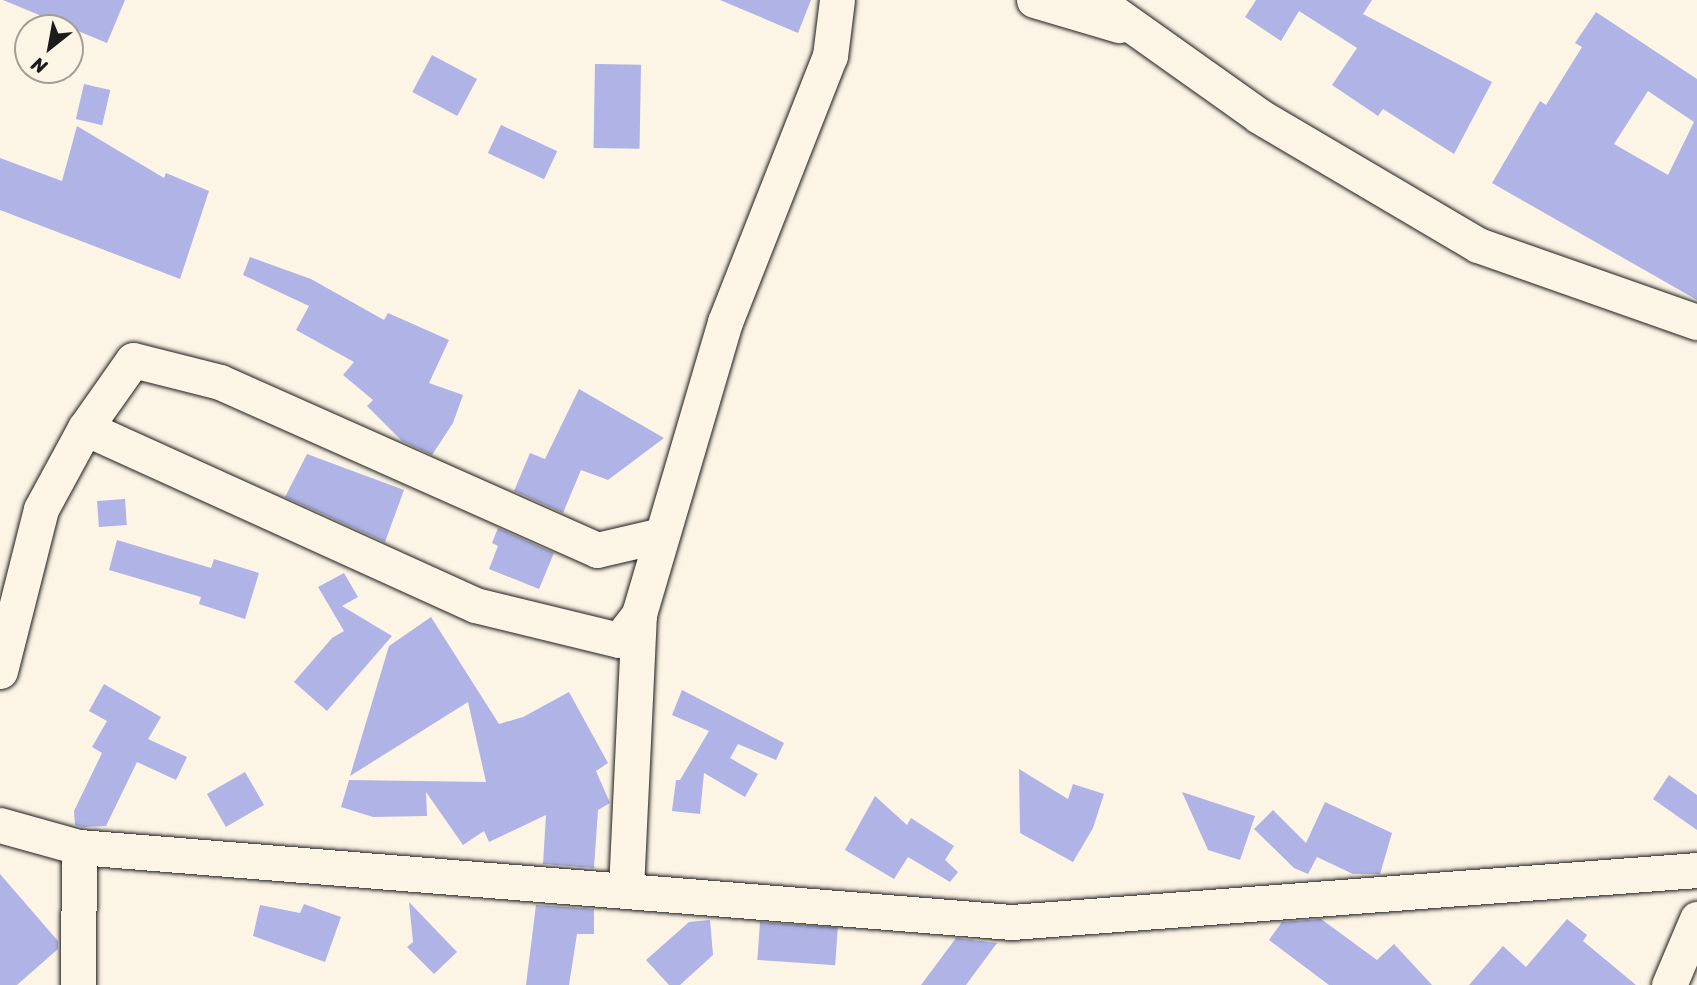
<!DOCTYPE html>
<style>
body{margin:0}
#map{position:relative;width:1697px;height:985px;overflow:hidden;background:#fcf5e5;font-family:Sriracha,sans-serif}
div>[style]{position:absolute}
.building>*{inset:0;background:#b0b3e5;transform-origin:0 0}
.roads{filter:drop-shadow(0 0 2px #1c1c1c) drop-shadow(0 0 2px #1c1c1c)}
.street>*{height:35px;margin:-17.5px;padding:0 17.5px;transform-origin:17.5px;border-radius:17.5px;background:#fcf5e5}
span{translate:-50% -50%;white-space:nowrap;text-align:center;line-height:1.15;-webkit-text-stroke:5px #fcf5e5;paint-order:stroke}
.north{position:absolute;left:14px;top:14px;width:70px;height:70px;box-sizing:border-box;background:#fcf5e5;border:2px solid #a29e95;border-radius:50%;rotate:211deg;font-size:19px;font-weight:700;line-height:28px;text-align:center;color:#1c1c1c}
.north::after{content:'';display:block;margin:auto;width:24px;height:32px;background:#1c1c1c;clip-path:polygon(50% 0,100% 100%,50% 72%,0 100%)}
</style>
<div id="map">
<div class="building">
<i style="clip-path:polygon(3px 0,125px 0,107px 43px)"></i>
<i style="clip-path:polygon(720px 0,811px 0,798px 33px)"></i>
<i style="clip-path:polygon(1256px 0,1372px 0,1363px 14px,1492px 82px,1454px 154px,1383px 109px,1378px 116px,1332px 85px,1357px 48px,1299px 11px,1281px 41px,1245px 17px)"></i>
<i style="clip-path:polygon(evenodd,1596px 12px,1697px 79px,1697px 300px,1492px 183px,1540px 101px,1546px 105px,1582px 47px,1575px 43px,1596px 12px,1648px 91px,1694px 122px,1668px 175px,1614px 144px,1648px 91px)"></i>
<i style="left:432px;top:55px;width:51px;height:42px;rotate:28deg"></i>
<i style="left:595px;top:64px;width:46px;height:84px;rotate:1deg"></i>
<i style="left:84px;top:84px;width:27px;height:36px;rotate:13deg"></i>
<i style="left:501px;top:125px;width:62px;height:31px;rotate:25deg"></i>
<i style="clip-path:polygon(77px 126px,164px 178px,166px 173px,209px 191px,180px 279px,0 210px,0 158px,62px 181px)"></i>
<i style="clip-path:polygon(250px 257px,311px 279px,384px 320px,388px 313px,449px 340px,429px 383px,463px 395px,453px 423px,432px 455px,402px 441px,367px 406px,373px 400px,343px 375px,354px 362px,296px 330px,309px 306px,243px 275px)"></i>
<i style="clip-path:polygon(579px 389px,664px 438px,608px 480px,581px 470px,563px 513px,514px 491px,530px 453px,545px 459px)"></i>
<i style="clip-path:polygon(307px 454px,404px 490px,385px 542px,285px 497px)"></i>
<i style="left:125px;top:499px;width:26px;height:28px;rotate:86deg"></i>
<i style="clip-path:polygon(498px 528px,554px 553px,539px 589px,489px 569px,498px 546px,492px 543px)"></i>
<i style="clip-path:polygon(117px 540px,211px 568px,214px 559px,259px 573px,245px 619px,199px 604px,201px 597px,109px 570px)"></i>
<i style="clip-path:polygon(344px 573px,358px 597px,342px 606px,392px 636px,327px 711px,294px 682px,332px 638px,344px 631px,318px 587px)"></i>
<i style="clip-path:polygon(431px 617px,499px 724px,523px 717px,569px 692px,608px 763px,596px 771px,610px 803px,598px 810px,594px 868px,543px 864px,546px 815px,489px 842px,484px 831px,463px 845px,426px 792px,427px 816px,373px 817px,341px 807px,349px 780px,486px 782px,468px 702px,350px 776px,389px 646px)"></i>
<i style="clip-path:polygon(104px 684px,161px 717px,148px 739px,187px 757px,176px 780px,137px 762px,106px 826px,83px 827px,75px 825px,74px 811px,102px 753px,92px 747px,107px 721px,89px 711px)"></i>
<i style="clip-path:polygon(682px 690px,784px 743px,776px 760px,738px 744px,730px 758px,758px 774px,745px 797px,704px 773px,700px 814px,672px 811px,676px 780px,680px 780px,709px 731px,672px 715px)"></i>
<i style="clip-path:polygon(1019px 769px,1068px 799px,1073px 784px,1104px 794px,1093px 828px,1073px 862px,1020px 833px)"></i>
<i style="left:245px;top:772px;width:38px;height:44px;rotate:60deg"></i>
<i style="clip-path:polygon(1669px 775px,1697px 795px,1697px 830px,1653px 799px)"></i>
<i style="clip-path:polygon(1182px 792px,1255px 816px,1240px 860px,1208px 850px)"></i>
<i style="clip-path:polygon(875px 796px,907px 825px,911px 818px,954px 846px,945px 860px,958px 872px,950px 882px,908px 857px,894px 879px,845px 850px)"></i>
<i style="clip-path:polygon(1325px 802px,1392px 833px,1380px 874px,1353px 874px,1317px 857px,1308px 874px,1294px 868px,1254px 829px,1273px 810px,1306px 843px)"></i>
<i style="clip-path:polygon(0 874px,58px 941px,58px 949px,17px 985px,0 985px)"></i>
<i style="clip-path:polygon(409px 902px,457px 952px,434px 974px,407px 947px,413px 942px)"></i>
<i style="clip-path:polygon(304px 904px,341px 917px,325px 962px,253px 936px,260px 905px,300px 913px)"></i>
<i style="clip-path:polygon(536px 905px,594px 909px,594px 934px,577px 934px,569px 985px,526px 985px)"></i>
<i style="clip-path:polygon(1321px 919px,1377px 960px,1394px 944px,1432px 985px,1329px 985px,1269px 940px,1282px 922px)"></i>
<i style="clip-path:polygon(1567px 919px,1587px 935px,1583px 941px,1636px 985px,1469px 985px,1503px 946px,1526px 967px)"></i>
<i style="clip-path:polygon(710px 920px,713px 955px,680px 985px,669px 985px,646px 960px,689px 922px)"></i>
<i style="left:760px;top:922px;width:78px;height:38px;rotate:4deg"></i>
<i style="clip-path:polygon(956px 938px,997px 943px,966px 985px,921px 985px)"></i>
</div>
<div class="roads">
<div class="street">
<i style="left:1034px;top:0;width:89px;rotate:16.4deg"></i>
<i style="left:1096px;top:0;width:200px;rotate:35.4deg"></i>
<i style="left:1259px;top:116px;width:254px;rotate:30.5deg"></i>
<i style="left:1478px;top:245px;width:232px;rotate:19.4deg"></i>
<i style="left:85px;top:428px;width:83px;rotate:-54.8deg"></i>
<i style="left:133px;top:360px;width:90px;rotate:14.2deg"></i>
<i style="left:220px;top:382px;width:413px;rotate:24deg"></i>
<i style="left:597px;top:550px;width:66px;rotate:-13.2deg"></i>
<i style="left:0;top:671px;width:167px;rotate:-75.8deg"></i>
<i style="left:41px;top:509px;width:92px;rotate:-61.5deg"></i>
<i style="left:85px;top:428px;width:428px;rotate:24.4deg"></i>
<i style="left:475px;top:605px;width:148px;rotate:13.7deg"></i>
<i style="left:619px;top:640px;width:33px;rotate:-52deg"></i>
<i style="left:0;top:825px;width:82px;rotate:15.6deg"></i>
<i style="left:79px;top:847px;width:936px;rotate:4.6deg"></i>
<i style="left:1012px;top:922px;width:687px;rotate:-4.34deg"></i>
<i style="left:626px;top:889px;width:275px;rotate:-87.3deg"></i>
<i style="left:639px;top:614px;width:304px;rotate:-73.6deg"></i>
<i style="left:725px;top:322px;width:286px;rotate:-68.5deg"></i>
<i style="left:830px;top:56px;width:56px;rotate:-82.9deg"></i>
<i style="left:78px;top:985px;width:138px;rotate:-89.6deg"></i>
<i style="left:1669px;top:985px;width:72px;rotate:-67deg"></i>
</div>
</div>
<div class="north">N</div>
</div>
